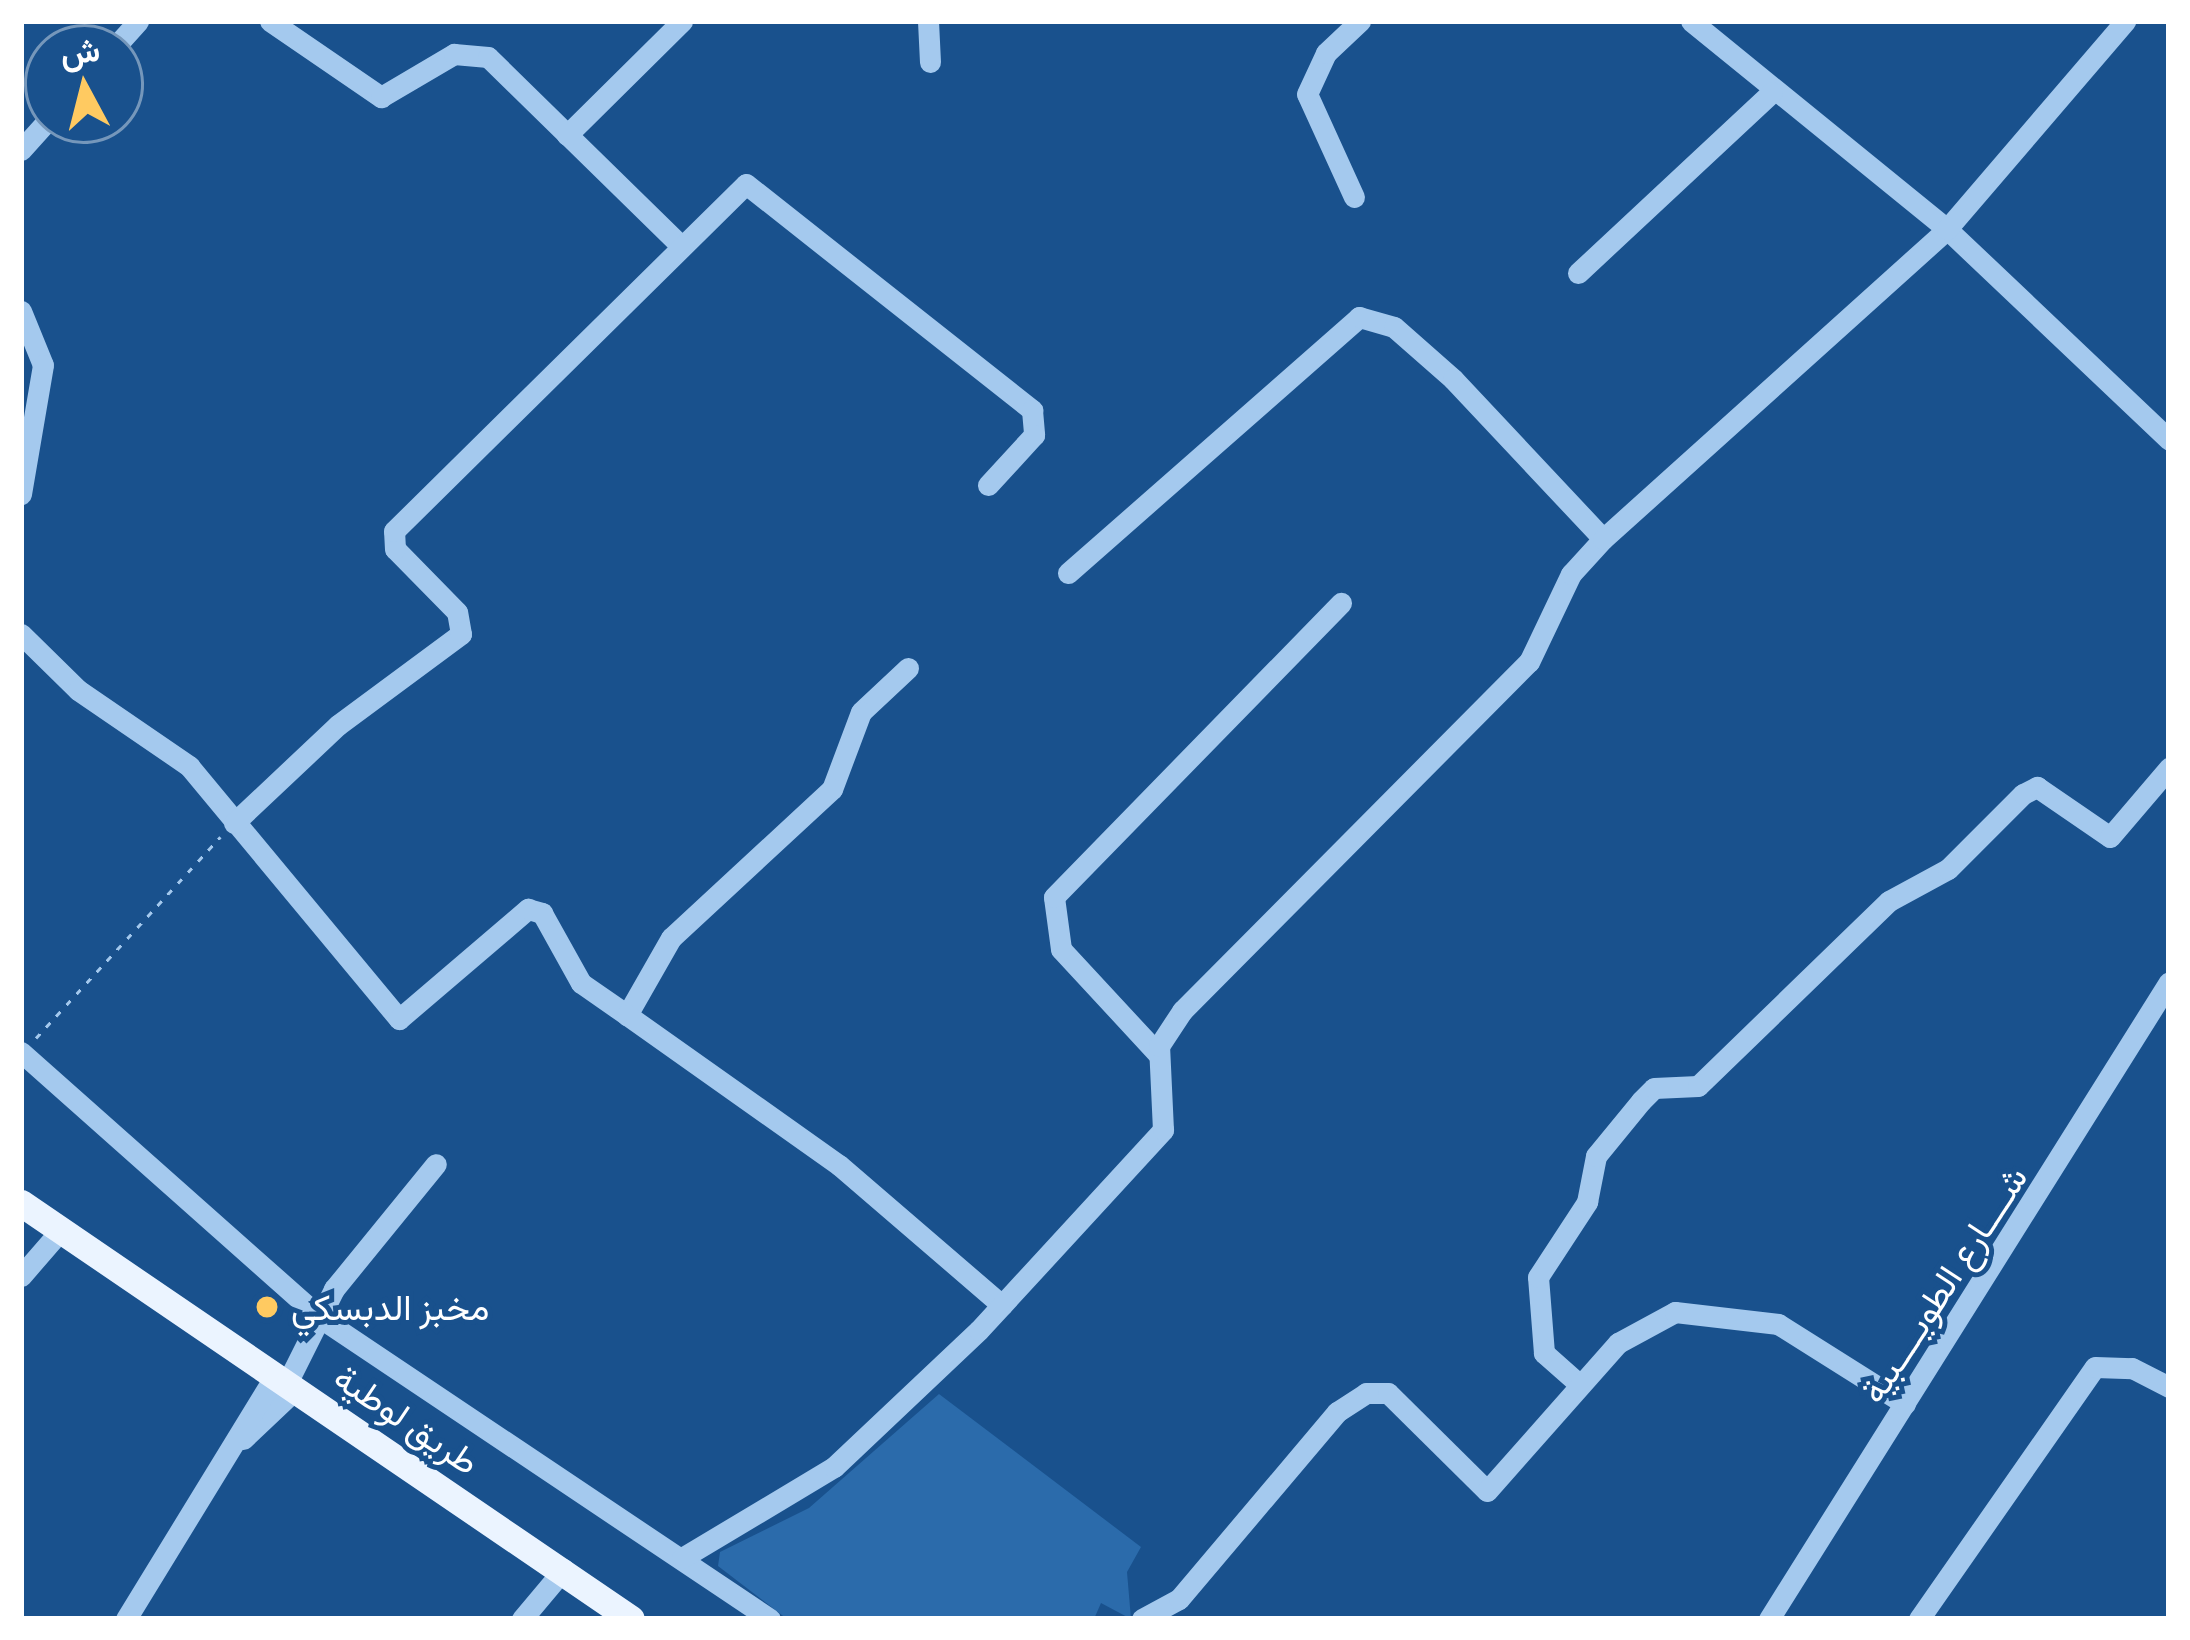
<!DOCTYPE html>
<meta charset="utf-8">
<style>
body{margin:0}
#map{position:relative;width:2190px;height:1640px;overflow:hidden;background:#19518d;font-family:"PT Sans Narrow",Vazirmatn,sans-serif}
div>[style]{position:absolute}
.green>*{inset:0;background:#2b6bab}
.path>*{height:3px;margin-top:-1.5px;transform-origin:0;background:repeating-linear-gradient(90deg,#a4c9ee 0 6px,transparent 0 15px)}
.minor>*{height:21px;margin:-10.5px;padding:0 10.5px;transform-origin:10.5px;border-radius:10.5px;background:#a4c9ee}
.major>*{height:27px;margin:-13.5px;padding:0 13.5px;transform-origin:13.5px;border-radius:13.5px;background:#ebf4ff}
.dots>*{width:33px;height:33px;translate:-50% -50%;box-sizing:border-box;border:6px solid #19518d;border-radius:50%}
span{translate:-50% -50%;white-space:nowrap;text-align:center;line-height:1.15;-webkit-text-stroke:10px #19518d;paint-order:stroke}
.street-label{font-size:36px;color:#fff}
.poi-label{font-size:36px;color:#fff}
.left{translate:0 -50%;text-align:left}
.frame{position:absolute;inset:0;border:24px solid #fff;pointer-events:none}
.north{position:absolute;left:24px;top:24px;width:120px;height:120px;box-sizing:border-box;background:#19518d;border:3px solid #7597bb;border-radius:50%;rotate:353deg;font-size:33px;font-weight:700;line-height:48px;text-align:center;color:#fff}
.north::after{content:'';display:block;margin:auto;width:42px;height:54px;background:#ffca61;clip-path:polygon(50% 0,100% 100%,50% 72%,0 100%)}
</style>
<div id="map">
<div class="green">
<i style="clip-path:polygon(939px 1394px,1141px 1547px,1127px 1572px,1131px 1619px,1101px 1603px,1094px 1619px,787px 1619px,718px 1566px,720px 1552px,809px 1508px)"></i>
</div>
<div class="path">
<i style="left:36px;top:1038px;width:273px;rotate:-47.5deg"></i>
</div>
<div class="minor">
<i style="left:270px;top:21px;width:135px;rotate:34.4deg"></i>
<i style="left:381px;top:97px;width:85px;rotate:-30.5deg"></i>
<i style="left:454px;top:54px;width:34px;rotate:5deg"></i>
<i style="left:488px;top:57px;width:266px;rotate:44.4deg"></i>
<i style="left:928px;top:21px;width:41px;rotate:87.2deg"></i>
<i style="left:1691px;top:21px;width:330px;rotate:39.1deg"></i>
<i style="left:1947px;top:229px;width:306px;rotate:43.5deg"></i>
<i style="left:114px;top:48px;width:36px;rotate:-48deg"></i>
<i style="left:567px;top:135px;width:162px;rotate:-44.7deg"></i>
<i style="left:21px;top:150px;width:40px;rotate:-48deg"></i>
<i style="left:1354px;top:197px;width:113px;rotate:-114.5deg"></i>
<i style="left:1307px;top:94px;width:45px;rotate:-65.1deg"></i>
<i style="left:1326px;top:53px;width:47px;rotate:-43.3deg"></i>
<i style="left:1578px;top:273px;width:265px;rotate:-43deg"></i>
<i style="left:21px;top:311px;width:58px;rotate:67.8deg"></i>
<i style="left:43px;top:365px;width:131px;rotate:99.7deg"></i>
<i style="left:1068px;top:573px;width:388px;rotate:-41.3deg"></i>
<i style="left:1359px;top:317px;width:36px;rotate:16deg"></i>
<i style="left:1394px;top:327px;width:79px;rotate:41.4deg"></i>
<i style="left:1453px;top:379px;width:219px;rotate:46.8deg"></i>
<i style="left:21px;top:634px;width:80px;rotate:44.5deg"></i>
<i style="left:78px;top:690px;width:135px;rotate:34.4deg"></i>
<i style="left:189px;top:766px;width:329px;rotate:50.3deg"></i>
<i style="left:399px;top:1019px;width:170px;rotate:-40.5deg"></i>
<i style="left:528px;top:909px;width:15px;rotate:16deg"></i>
<i style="left:542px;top:913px;width:80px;rotate:60.9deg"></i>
<i style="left:581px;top:983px;width:56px;rotate:34.8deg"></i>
<i style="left:908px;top:668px;width:64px;rotate:136.9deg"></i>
<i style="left:861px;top:712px;width:82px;rotate:110.6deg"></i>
<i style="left:832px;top:789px;width:219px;rotate:137.2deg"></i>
<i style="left:671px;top:938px;width:89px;rotate:119.7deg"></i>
<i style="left:627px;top:1015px;width:260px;rotate:35.3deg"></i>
<i style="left:839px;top:1165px;width:215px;rotate:40.7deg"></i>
<i style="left:234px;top:823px;width:143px;rotate:-43.3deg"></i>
<i style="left:338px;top:725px;width:153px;rotate:-36.5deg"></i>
<i style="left:461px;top:634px;width:22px;rotate:-100deg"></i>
<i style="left:457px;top:612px;width:88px;rotate:-134.5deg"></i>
<i style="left:395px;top:549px;width:18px;rotate:-93deg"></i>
<i style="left:394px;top:531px;width:494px;rotate:-44.6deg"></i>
<i style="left:746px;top:184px;width:365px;rotate:38.3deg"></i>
<i style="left:1032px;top:410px;width:25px;rotate:85deg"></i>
<i style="left:1034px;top:435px;width:68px;rotate:132.6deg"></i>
<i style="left:21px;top:1052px;width:402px;rotate:41.6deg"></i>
<i style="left:322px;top:1319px;width:539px;rotate:33.81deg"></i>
<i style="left:1159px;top:1055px;width:144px;rotate:-132.8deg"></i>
<i style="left:1061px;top:949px;width:52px;rotate:-97.7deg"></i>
<i style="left:1054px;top:897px;width:411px;rotate:-45.7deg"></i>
<i style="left:21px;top:1276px;width:61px;rotate:-49deg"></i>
<i style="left:288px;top:1381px;width:103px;rotate:-63.4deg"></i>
<i style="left:334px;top:1289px;width:161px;rotate:-50.8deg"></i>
<i style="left:1579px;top:1384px;width:47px;rotate:-138.5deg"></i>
<i style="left:1544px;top:1353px;width:76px;rotate:-94.5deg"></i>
<i style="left:1538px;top:1277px;width:90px;rotate:-56.8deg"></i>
<i style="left:1587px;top:1202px;width:47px;rotate:-78.9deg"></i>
<i style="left:1596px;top:1156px;width:71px;rotate:-50.7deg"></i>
<i style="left:1641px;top:1101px;width:18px;rotate:-45deg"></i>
<i style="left:1654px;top:1088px;width:44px;rotate:-2.6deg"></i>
<i style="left:1698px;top:1086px;width:266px;rotate:-44.1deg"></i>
<i style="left:1889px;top:901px;width:67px;rotate:-28.5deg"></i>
<i style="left:1948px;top:869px;width:106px;rotate:-45deg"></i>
<i style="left:2023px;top:794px;width:16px;rotate:-27deg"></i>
<i style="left:2037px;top:787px;width:88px;rotate:34.4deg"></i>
<i style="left:2110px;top:837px;width:91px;rotate:-49.5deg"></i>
<i style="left:243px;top:1439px;width:74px;rotate:-43.4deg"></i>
<i style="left:682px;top:1558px;width:177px;rotate:-30.9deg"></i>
<i style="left:834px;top:1467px;width:199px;rotate:-43.4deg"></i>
<i style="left:979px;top:1330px;width:272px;rotate:-47.4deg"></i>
<i style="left:1163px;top:1130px;width:84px;rotate:-92.7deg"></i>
<i style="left:1159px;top:1046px;width:42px;rotate:-56.7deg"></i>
<i style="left:1182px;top:1011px;width:492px;rotate:-45.2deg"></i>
<i style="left:1529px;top:662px;width:98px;rotate:-64.5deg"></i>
<i style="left:1571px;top:574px;width:47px;rotate:-47.6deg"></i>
<i style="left:1603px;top:539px;width:463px;rotate:-42deg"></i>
<i style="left:1947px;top:229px;width:274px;rotate:-49.4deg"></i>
<i style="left:126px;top:1619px;width:287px;rotate:-58.5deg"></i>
<i style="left:522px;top:1619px;width:65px;rotate:-50deg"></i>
<i style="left:1142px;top:1619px;width:42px;rotate:-28.4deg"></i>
<i style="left:1179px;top:1599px;width:245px;rotate:-49.8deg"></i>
<i style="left:1337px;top:1412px;width:35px;rotate:-33deg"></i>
<i style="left:1366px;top:1393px;width:22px"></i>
<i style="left:1388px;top:1393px;width:139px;rotate:44.7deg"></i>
<i style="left:1487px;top:1491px;width:198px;rotate:-48.5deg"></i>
<i style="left:1618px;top:1343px;width:65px;rotate:-28.5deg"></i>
<i style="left:1675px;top:1312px;width:104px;rotate:6.6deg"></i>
<i style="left:1778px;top:1324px;width:150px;rotate:32.2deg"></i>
<i style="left:1769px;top:1619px;width:752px;rotate:-57.87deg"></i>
<i style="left:1919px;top:1619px;width:307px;rotate:-55.1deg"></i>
<i style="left:2095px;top:1367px;width:37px;rotate:2deg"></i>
<i style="left:2132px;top:1368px;width:42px;rotate:27.2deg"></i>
</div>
<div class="major">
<i style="left:21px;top:1203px;width:738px;rotate:34.29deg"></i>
</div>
<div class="dots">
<i style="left:267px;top:1307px;background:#ffca61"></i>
</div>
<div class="street-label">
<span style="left:1943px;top:1284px;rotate:-57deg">شــــارع الطويــــبية</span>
<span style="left:407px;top:1419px;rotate:34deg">طريق لوطية</span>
</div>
<div class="poi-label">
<span class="left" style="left:291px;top:1307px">مخبز الدبسكي</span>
</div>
<div class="frame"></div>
<div class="north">ش</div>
</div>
